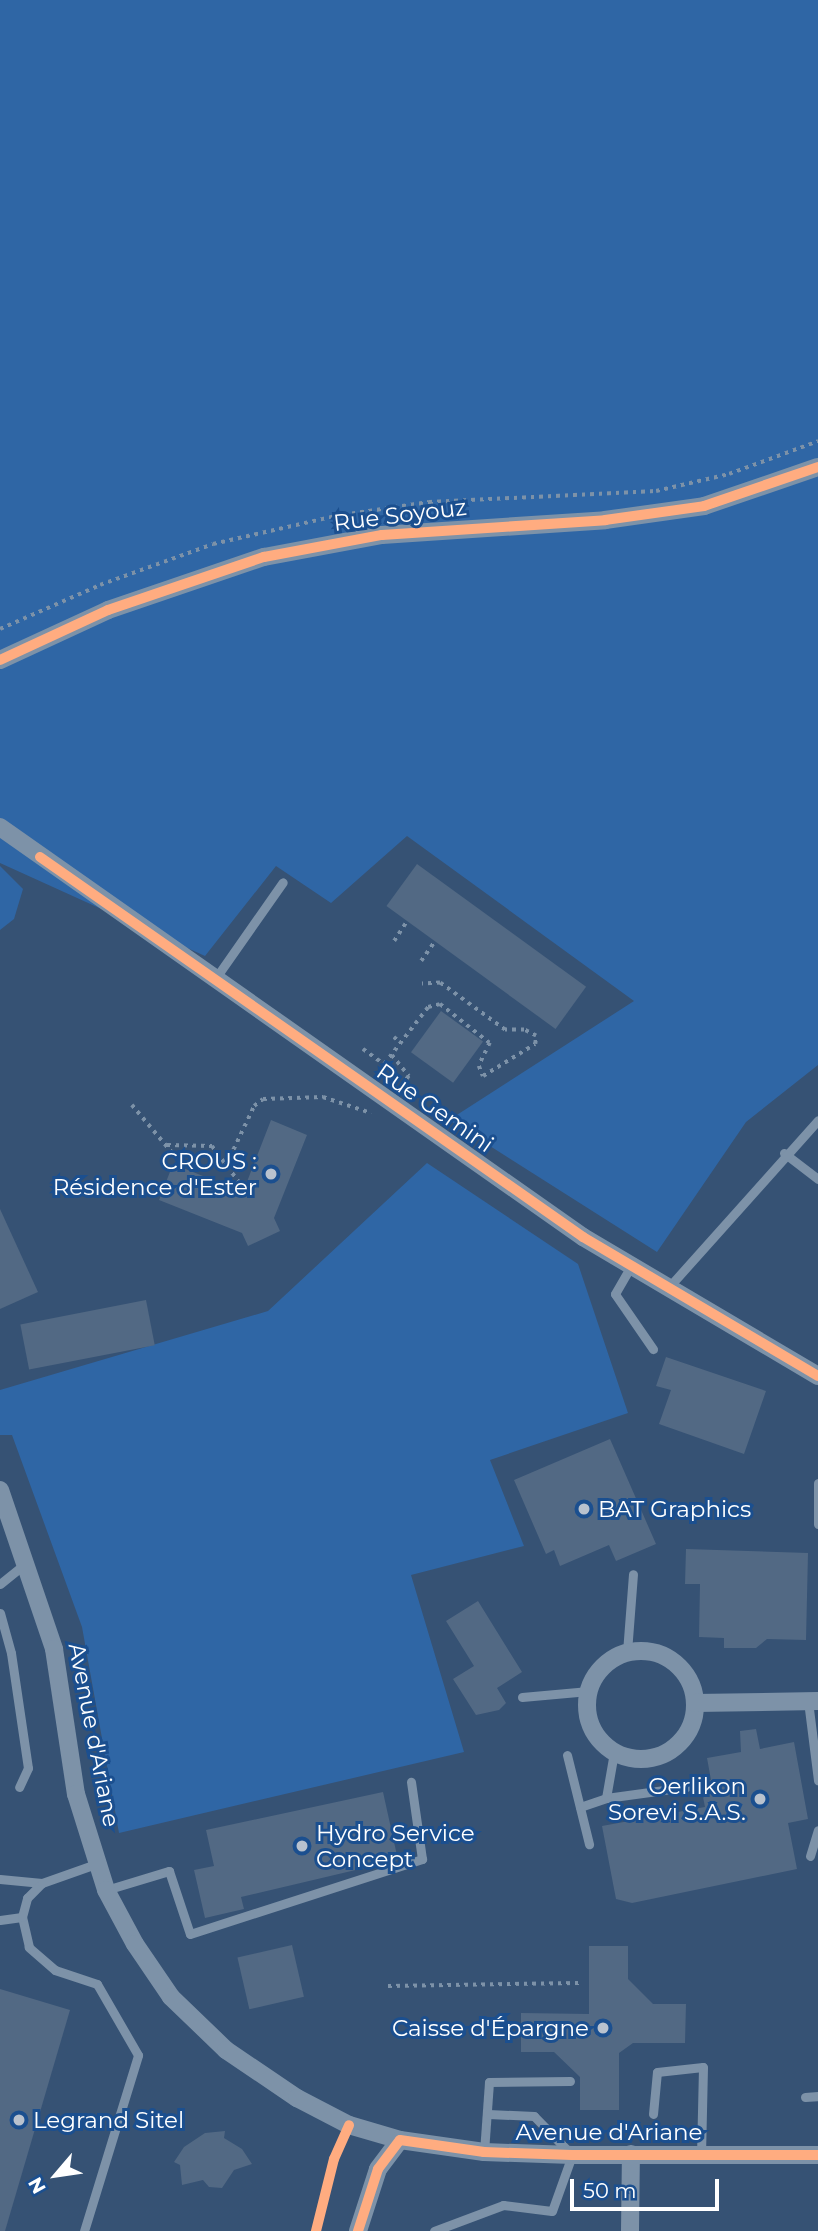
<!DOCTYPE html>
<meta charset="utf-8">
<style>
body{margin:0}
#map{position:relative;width:818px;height:2231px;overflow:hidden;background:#365274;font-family:Montserrat,sans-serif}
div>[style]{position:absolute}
.green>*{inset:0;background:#2f66a5}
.building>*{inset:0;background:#526984;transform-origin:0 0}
.path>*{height:3.5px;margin-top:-1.75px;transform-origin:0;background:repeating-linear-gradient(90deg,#7d92a8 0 3.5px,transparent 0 8.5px)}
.lane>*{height:9px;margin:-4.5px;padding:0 4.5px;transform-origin:4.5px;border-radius:4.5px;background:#7d92a8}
.street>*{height:18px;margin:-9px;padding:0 9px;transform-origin:9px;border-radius:9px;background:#7d92a8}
.street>.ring{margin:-9px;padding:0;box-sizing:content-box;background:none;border:18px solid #7d92a8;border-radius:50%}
.cycleway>*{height:10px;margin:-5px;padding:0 5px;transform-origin:5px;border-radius:5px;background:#ffac80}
.dots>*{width:19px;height:19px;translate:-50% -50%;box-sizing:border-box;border:4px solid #1b4f8f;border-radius:50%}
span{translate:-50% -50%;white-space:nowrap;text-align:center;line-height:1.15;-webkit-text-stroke:6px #1b4f8f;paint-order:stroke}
.street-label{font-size:23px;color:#fff}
.poi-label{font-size:23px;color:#fff}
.right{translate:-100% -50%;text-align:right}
.left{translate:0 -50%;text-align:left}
.north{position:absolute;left:21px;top:2140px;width:70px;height:70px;-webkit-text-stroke:5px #1b4f8f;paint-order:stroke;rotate:241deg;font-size:19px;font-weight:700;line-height:28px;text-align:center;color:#fff}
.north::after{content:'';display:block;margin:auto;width:24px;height:32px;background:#fff;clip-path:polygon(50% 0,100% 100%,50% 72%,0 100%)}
.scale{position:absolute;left:570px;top:2179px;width:149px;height:32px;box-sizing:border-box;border:4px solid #fff;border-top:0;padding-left:9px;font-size:21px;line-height:24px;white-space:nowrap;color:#fff;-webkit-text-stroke:5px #1b4f8f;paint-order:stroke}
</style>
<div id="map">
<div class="green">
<i style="clip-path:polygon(0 0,818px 0,818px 1065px,746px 1122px,657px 1252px,449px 1120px,634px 1001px,407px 836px,331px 903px,276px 866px,205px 956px,0 863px)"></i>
<i style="clip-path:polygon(0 866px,23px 889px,14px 919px,0 930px)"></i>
<i style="clip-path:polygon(427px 1163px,578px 1264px,628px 1413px,490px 1460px,524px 1546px,411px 1575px,464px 1752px,119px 1833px,82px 1627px,12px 1435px,0 1435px,0 1390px,268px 1311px)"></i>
</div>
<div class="building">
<i style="left:417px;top:864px;width:209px;height:52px;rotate:36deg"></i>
<i style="left:441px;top:1011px;width:52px;height:51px;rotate:36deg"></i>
<i style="clip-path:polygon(271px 1120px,307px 1135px,274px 1218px,280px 1231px,248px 1246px,242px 1233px,159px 1200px,173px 1164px,243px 1192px)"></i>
<i style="clip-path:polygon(0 1209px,38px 1292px,0 1309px)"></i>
<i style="left:146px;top:1300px;width:46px;height:128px;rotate:79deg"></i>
<i style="clip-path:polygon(666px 1357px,766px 1391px,744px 1454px,659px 1424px,671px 1390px,656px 1386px)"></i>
<i style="clip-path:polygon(610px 1439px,656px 1544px,616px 1561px,609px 1545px,560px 1566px,554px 1550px,546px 1554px,514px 1480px)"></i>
<i style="clip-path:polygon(686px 1549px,808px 1553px,806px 1640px,767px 1639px,756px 1648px,724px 1648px,724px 1638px,699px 1637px,700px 1584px,685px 1584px)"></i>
<i style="clip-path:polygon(478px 1601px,522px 1672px,497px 1688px,506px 1703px,499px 1710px,476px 1715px,453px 1679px,474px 1666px,446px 1621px)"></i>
<i style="clip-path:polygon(756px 1729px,760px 1749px,794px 1742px,808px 1819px,788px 1823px,797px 1869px,632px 1903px,616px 1899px,602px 1826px,705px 1807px,700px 1782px,711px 1780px,707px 1758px,741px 1752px,740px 1731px)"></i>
<i style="clip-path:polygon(383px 1792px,398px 1860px,241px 1897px,244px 1909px,205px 1918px,194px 1870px,214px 1866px,206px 1830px)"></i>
<i style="left:292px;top:1945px;width:53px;height:56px;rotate:77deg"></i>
<i style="clip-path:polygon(589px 1946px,628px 1946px,628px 1979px,653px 2004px,686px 2004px,685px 2043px,633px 2043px,619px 2053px,619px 2110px,580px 2110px,580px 2077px,554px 2052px,521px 2052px,521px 2013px,589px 2014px)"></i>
<i style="clip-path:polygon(0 1989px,70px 2010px,5px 2231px,0 2231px)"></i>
<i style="clip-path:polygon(225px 2131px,224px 2138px,242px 2149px,252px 2164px,234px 2170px,222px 2188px,209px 2187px,203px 2180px,182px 2185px,180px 2165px,174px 2162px,184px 2147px,205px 2133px)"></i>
</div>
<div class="path">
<i style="left:0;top:629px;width:109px;rotate:-23.7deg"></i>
<i style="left:100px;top:585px;width:120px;rotate:-19.9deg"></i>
<i style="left:213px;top:544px;width:125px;rotate:-12.9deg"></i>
<i style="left:335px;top:516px;width:95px;rotate:-8.5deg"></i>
<i style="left:429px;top:502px;width:227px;rotate:-2.8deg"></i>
<i style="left:656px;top:491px;width:75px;rotate:-13.1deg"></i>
<i style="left:729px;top:474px;width:95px;rotate:-20.3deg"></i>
<i style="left:394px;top:941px;width:24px;rotate:-57deg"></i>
<i style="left:421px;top:961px;width:24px;rotate:-55deg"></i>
<i style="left:394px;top:1037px;width:8px;rotate:40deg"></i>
<i style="left:363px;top:1049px;width:26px;rotate:36deg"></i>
<i style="left:384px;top:1064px;width:72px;rotate:-52.3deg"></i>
<i style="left:428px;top:1007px;width:12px;rotate:-14deg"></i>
<i style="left:440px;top:1004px;width:63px;rotate:38deg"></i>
<i style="left:490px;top:1043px;width:25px;rotate:116deg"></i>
<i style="left:479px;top:1066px;width:11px;rotate:68deg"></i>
<i style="left:483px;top:1076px;width:61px;rotate:-31.6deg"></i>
<i style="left:535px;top:1044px;width:8px;rotate:-83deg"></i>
<i style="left:536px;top:1036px;width:13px;rotate:-153deg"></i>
<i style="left:524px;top:1030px;width:19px;rotate:180deg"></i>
<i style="left:505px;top:1030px;width:80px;rotate:-144.1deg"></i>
<i style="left:440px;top:983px;width:18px;rotate:177deg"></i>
<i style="left:392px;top:1055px;width:27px;rotate:51deg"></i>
<i style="left:409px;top:1076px;width:12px;rotate:125deg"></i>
<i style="left:132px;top:1105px;width:67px;rotate:49.9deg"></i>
<i style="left:167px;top:1145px;width:45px;rotate:1.3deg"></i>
<i style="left:212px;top:1146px;width:45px;rotate:53.1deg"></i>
<i style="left:226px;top:1165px;width:65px;rotate:-64.6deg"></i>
<i style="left:254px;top:1106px;width:11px;rotate:-38deg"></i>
<i style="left:263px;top:1099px;width:60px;rotate:-1.9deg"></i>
<i style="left:323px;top:1097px;width:51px;rotate:18.4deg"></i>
<i style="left:388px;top:1986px;width:191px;rotate:-0.9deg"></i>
</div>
<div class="lane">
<i style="left:215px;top:979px;width:118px;rotate:-55deg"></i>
<i style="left:784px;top:1153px;width:43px;rotate:37.4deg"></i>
<i style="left:631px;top:1266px;width:32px;rotate:120deg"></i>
<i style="left:615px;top:1294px;width:67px;rotate:55.4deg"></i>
<i style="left:668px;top:1288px;width:225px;rotate:-48.2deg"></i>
<i style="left:818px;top:1483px;width:41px;rotate:90deg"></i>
<i style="left:0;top:1584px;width:33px;rotate:-39deg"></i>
<i style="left:0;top:1613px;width:41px;rotate:74.6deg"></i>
<i style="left:11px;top:1653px;width:116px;rotate:81.6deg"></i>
<i style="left:28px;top:1768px;width:21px;rotate:115deg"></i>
<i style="left:627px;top:1652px;width:78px;rotate:-85.6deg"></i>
<i style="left:522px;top:1697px;width:67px;rotate:-5.1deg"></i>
<i style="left:808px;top:1701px;width:80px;rotate:82.8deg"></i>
<i style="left:567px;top:1755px;width:92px;rotate:76.1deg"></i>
<i style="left:606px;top:1798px;width:81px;rotate:-7.8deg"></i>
<i style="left:580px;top:1807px;width:28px;rotate:-19deg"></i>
<i style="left:606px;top:1798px;width:47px;rotate:-80.1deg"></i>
<i style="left:810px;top:1856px;width:27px;rotate:-73deg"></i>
<i style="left:0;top:1879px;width:42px;rotate:5.4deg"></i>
<i style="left:106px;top:1890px;width:66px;rotate:-16.8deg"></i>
<i style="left:169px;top:1871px;width:66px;rotate:71.6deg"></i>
<i style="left:190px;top:1934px;width:244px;rotate:-17.9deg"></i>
<i style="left:422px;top:1859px;width:78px;rotate:-98.1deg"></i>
<i style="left:0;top:1920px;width:22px;rotate:-8deg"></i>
<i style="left:805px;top:2097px;width:13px;rotate:-4deg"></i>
<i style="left:653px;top:2114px;width:42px;rotate:-84.6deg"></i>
<i style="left:657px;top:2072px;width:46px;rotate:-6.2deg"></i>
<i style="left:703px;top:2067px;width:86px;rotate:91.3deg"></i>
<i style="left:484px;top:2152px;width:70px;rotate:-85.9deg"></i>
<i style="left:489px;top:2082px;width:81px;rotate:-0.7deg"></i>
<i style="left:84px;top:2231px;width:184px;rotate:-72.9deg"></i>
<i style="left:138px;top:2055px;width:82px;rotate:-120deg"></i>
<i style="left:97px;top:1984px;width:44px;rotate:-161.6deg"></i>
<i style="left:55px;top:1970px;width:35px;rotate:-139deg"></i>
<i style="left:29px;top:1947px;width:31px;rotate:-103deg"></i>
<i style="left:22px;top:1917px;width:20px;rotate:-75deg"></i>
<i style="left:27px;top:1898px;width:21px;rotate:-45deg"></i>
<i style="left:42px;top:1883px;width:57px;rotate:-19.4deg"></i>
<i style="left:434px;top:2231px;width:74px;rotate:-20.6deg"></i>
<i style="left:503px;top:2205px;width:49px;rotate:7deg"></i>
<i style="left:552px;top:2211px;width:59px;rotate:-70.3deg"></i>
<i style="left:572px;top:2155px;width:54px;rotate:-134.3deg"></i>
<i style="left:534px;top:2116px;width:46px;rotate:-177.5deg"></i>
</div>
<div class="street">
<i style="left:0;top:660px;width:119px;rotate:-24.8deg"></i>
<i style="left:108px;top:610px;width:165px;rotate:-18.8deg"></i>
<i style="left:264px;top:557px;width:120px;rotate:-10.6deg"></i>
<i style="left:382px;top:535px;width:224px;rotate:-3.8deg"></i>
<i style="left:605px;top:520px;width:100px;rotate:-8deg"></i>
<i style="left:704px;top:506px;width:120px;rotate:-18.9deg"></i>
<i style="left:0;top:827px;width:713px;rotate:35.12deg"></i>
<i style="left:583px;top:1237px;width:273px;rotate:30.6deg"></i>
<i style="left:0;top:1490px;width:168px;rotate:71.2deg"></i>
<i style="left:54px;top:1649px;width:147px;rotate:81.4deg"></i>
<i style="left:76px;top:1794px;width:101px;rotate:72.6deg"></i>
<i style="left:106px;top:1890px;width:61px;rotate:61.8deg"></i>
<i style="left:135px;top:1944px;width:64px;rotate:55.8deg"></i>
<i style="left:171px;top:1997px;width:76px;rotate:43.9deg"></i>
<i style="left:226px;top:2050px;width:86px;rotate:34.1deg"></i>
<i style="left:297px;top:2098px;width:59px;rotate:27.4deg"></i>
<i style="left:349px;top:2125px;width:53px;rotate:16.4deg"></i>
<i style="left:400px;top:2140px;width:85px;rotate:8.1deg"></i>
<i style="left:484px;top:2152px;width:88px;rotate:2deg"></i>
<i style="left:572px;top:2155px;width:246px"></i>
<i class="ring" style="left:587px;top:1651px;width:90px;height:90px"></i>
<i style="left:695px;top:1703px;width:123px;rotate:-0.9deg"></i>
<i style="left:358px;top:2231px;width:65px;rotate:-72.1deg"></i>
<i style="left:378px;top:2169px;width:36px;rotate:-53deg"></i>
<i style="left:630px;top:2231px;width:77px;rotate:-89.3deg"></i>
</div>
<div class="cycleway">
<i style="left:0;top:660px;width:119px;rotate:-24.8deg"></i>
<i style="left:108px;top:610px;width:165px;rotate:-18.8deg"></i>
<i style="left:264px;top:557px;width:120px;rotate:-10.6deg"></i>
<i style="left:382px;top:535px;width:224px;rotate:-3.8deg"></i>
<i style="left:605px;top:520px;width:100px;rotate:-8deg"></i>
<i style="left:704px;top:506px;width:120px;rotate:-18.9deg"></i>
<i style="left:40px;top:857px;width:663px;rotate:34.98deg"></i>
<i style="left:583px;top:1237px;width:273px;rotate:30.6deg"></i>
<i style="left:316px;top:2231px;width:74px;rotate:-76deg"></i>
<i style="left:334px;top:2159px;width:37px;rotate:-66deg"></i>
<i style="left:358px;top:2231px;width:65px;rotate:-72.1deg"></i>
<i style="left:378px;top:2169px;width:36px;rotate:-53deg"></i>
<i style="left:400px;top:2140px;width:85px;rotate:8.1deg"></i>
<i style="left:484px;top:2152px;width:88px;rotate:2deg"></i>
<i style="left:572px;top:2155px;width:246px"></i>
</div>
<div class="dots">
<i style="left:271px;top:1174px;background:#b9c2ce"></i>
<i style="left:584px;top:1509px;background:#b9c2ce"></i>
<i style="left:760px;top:1799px;background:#b9c2ce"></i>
<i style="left:302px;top:1846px;background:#b9c2ce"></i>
<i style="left:603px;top:2028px;background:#b9c2ce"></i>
<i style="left:19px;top:2120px;background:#b9c2ce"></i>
</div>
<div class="street-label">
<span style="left:400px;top:515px;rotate:-7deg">Rue Soyouz</span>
<span style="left:435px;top:1108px;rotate:35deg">Rue Gemini</span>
<span style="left:94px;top:1735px;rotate:79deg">Avenue d'Ariane</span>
<span style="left:609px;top:2132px">Avenue d'Ariane</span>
</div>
<div class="poi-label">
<span class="right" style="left:257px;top:1174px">CROUS :<br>Résidence d'Ester</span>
<span class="left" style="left:598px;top:1509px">BAT Graphics</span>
<span class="right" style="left:746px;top:1799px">Oerlikon<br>Sorevi S.A.S.</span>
<span class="left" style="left:316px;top:1846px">Hydro Service<br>Concept</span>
<span class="right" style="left:589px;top:2028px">Caisse d'Épargne</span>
<span class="left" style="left:33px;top:2120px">Legrand Sitel</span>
</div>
<div class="north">N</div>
<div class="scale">50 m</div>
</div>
